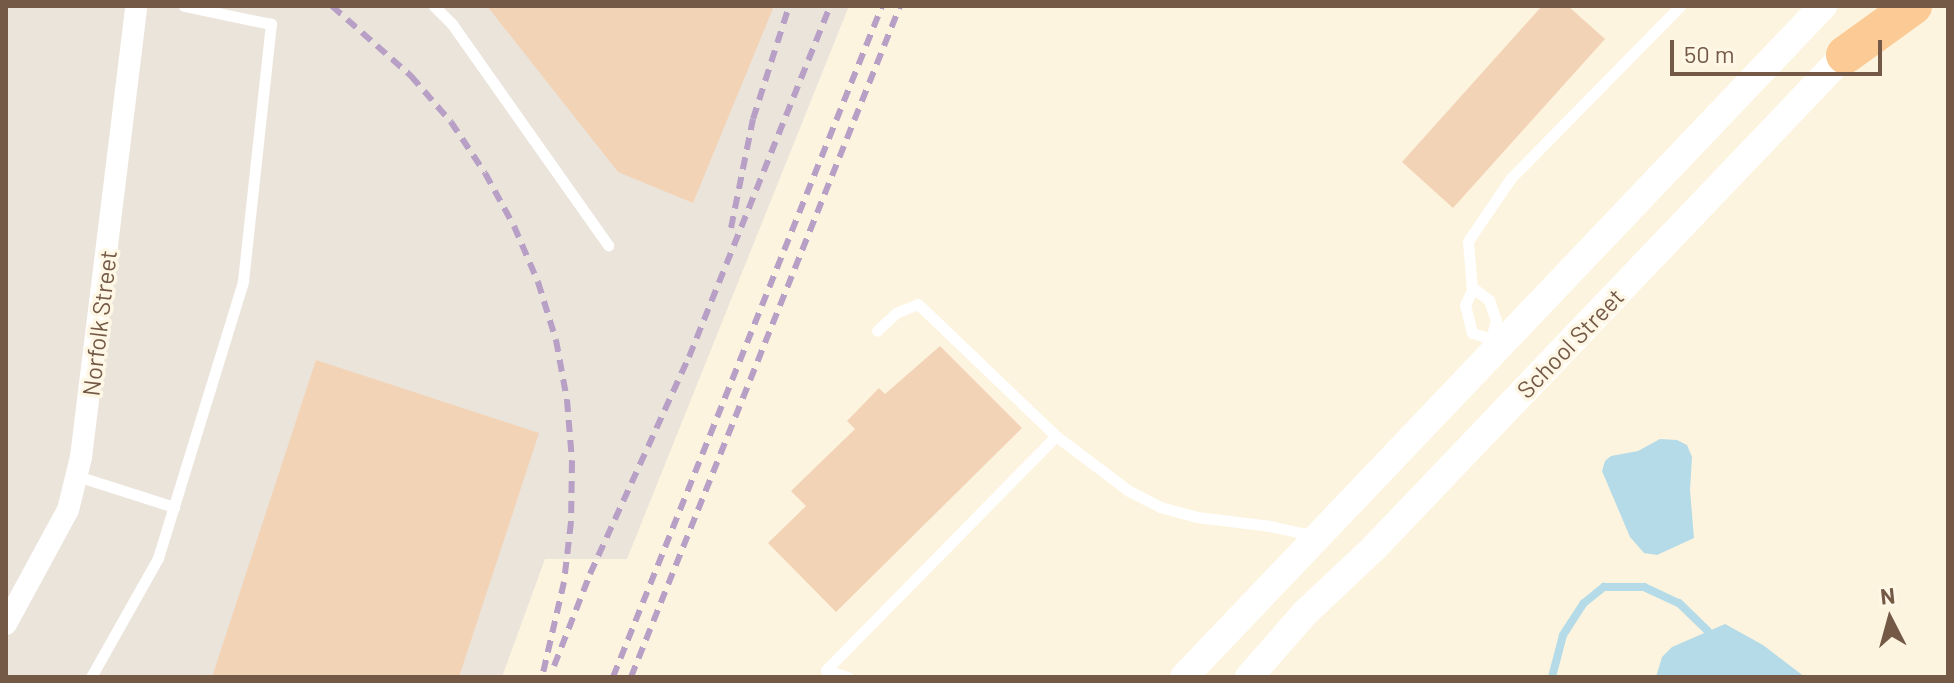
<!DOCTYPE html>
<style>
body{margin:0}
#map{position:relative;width:1954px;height:683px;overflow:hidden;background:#fdf4df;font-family:Barlow,sans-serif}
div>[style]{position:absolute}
.industrial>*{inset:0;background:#ebe4db}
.water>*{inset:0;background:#b4dbe7}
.stream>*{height:8px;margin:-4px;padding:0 4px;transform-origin:4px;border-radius:4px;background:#b4dbe7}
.building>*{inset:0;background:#f3d3b6}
.service>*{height:11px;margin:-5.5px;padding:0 5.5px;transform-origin:5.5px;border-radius:5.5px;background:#fff}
.minor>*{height:22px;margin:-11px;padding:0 11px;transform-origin:11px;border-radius:11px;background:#fff}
.tertiary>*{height:28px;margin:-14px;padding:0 14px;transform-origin:14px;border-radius:14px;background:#fff}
.trunk>*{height:38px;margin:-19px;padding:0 19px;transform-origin:19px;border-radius:19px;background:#fcca94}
.rail>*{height:6px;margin-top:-3px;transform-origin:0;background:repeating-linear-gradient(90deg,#b79fc6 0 12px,transparent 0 20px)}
span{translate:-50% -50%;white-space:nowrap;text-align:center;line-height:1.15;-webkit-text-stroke:7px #fff7e6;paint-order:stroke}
.street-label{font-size:24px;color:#745a46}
.frame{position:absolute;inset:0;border:8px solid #745a46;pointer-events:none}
.north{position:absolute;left:1850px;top:579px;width:80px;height:80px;-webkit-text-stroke:6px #fff7e6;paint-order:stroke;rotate:354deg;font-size:22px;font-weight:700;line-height:32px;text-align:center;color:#745a46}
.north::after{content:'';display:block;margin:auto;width:28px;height:36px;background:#745a46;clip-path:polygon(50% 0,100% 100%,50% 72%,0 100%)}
.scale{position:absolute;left:1670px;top:40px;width:212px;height:36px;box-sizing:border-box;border:4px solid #745a46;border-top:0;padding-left:10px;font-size:24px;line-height:28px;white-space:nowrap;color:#745a46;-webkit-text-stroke:6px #fff7e6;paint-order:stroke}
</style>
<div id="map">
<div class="industrial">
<i style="clip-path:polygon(6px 6px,849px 6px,627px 559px,545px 559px,502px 677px,6px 677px)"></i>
</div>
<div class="water">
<i style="clip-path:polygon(1660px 439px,1677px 440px,1687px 445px,1692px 457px,1690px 490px,1694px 538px,1657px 555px,1644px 553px,1630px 537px,1602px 471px,1605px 461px,1611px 456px,1638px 451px)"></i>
<i style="clip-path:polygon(1725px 624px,1763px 645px,1805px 677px,1656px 677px,1662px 657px,1672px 647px)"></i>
</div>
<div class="stream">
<i style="left:1552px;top:677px;width:43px;rotate:-75.3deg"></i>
<i style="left:1563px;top:635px;width:38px;rotate:-57deg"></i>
<i style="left:1584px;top:603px;width:26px;rotate:-39deg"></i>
<i style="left:1604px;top:587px;width:40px"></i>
<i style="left:1644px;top:587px;width:38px;rotate:25deg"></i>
<i style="left:1679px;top:603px;width:40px;rotate:44deg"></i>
</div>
<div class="building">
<i style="clip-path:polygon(487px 6px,774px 6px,693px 203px,618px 172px)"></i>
<i style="clip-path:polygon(1542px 6px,1568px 6px,1605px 39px,1453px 208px,1402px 162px)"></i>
<i style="clip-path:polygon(940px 346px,1022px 428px,836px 612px,768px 543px,806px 506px,791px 491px,855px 429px,847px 421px,879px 388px,885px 394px)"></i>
<i style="clip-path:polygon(316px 360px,539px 433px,459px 677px,212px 677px)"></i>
</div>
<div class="service">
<i style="left:434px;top:6px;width:25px;rotate:45deg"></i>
<i style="left:452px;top:24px;width:271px;rotate:54.8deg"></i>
<i style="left:1472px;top:290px;width:49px;rotate:-94.7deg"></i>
<i style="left:1468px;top:241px;width:76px;rotate:-55.7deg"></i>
<i style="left:1511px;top:178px;width:241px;rotate:-45.5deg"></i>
<i style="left:1491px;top:339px;width:20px;rotate:-162deg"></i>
<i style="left:1472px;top:333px;width:29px;rotate:-104deg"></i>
<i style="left:1465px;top:305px;width:19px;rotate:-65deg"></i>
<i style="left:1473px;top:288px;width:20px;rotate:37deg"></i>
<i style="left:1489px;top:300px;width:21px;rotate:71deg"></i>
<i style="left:1496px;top:320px;width:20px;rotate:105deg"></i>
<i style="left:1491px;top:339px;width:8px;rotate:67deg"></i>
<i style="left:1056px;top:436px;width:91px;rotate:37deg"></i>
<i style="left:1129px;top:491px;width:35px;rotate:27deg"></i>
<i style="left:1160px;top:507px;width:38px;rotate:15deg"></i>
<i style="left:1197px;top:517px;width:74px;rotate:7deg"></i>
<i style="left:1270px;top:526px;width:46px;rotate:12.5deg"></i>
<i style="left:77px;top:476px;width:102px;rotate:17.7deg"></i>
<i style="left:826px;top:670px;width:328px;rotate:-45.5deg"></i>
<i style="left:1056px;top:436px;width:191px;rotate:-136.3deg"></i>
<i style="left:918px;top:304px;width:24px;rotate:158deg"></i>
<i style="left:896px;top:313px;width:26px;rotate:137deg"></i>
<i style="left:826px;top:670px;width:23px;rotate:18deg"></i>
<i style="left:91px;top:677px;width:137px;rotate:-60.6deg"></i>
<i style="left:158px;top:558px;width:290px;rotate:-72.9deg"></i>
<i style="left:243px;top:281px;width:259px;rotate:-83.8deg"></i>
<i style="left:271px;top:24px;width:89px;rotate:-168.3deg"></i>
</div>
<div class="minor">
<i style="left:6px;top:624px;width:130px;rotate:-61.5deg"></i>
<i style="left:68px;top:510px;width:55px;rotate:-76.2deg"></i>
<i style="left:81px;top:457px;width:454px;rotate:-83deg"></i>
</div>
<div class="tertiary">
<i style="left:1184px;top:677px;width:927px;rotate:-46.4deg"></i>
<i style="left:1249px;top:677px;width:85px;rotate:-48.8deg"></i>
<i style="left:1305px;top:613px;width:95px;rotate:-43.3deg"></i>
<i style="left:1374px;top:548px;width:700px;rotate:-46.33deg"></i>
</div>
<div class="trunk">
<i style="left:1845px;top:55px;width:84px;rotate:-35.8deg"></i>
</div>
<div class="rail">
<i style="left:332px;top:6px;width:106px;rotate:41.5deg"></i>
<i style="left:411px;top:76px;width:61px;rotate:49deg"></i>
<i style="left:451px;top:122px;width:61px;rotate:56.3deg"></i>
<i style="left:485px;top:173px;width:60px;rotate:61.3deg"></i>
<i style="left:514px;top:226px;width:61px;rotate:66.8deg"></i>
<i style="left:538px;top:282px;width:61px;rotate:72.8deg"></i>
<i style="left:556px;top:340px;width:61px;rotate:79.6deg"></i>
<i style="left:567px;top:400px;width:61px;rotate:85.3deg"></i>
<i style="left:572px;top:461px;width:61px;rotate:90.9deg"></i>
<i style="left:571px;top:522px;width:60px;rotate:96.7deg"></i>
<i style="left:564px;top:582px;width:98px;rotate:103deg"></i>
<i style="left:731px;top:228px;width:111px;rotate:-78.6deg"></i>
<i style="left:753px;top:119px;width:119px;rotate:-72.3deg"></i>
<i style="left:554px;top:666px;width:99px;rotate:-68.6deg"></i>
<i style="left:590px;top:574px;width:239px;rotate:-65.5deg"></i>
<i style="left:689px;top:357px;width:378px;rotate:-68.1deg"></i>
<i style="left:613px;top:677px;width:723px;rotate:-68.15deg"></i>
<i style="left:631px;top:677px;width:723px;rotate:-68.15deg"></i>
</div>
<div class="street-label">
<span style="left:99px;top:323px;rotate:-83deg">Norfolk Street</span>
<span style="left:1570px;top:343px;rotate:-46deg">School Street</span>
</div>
<div class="frame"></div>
<div class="north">N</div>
<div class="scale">50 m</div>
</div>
